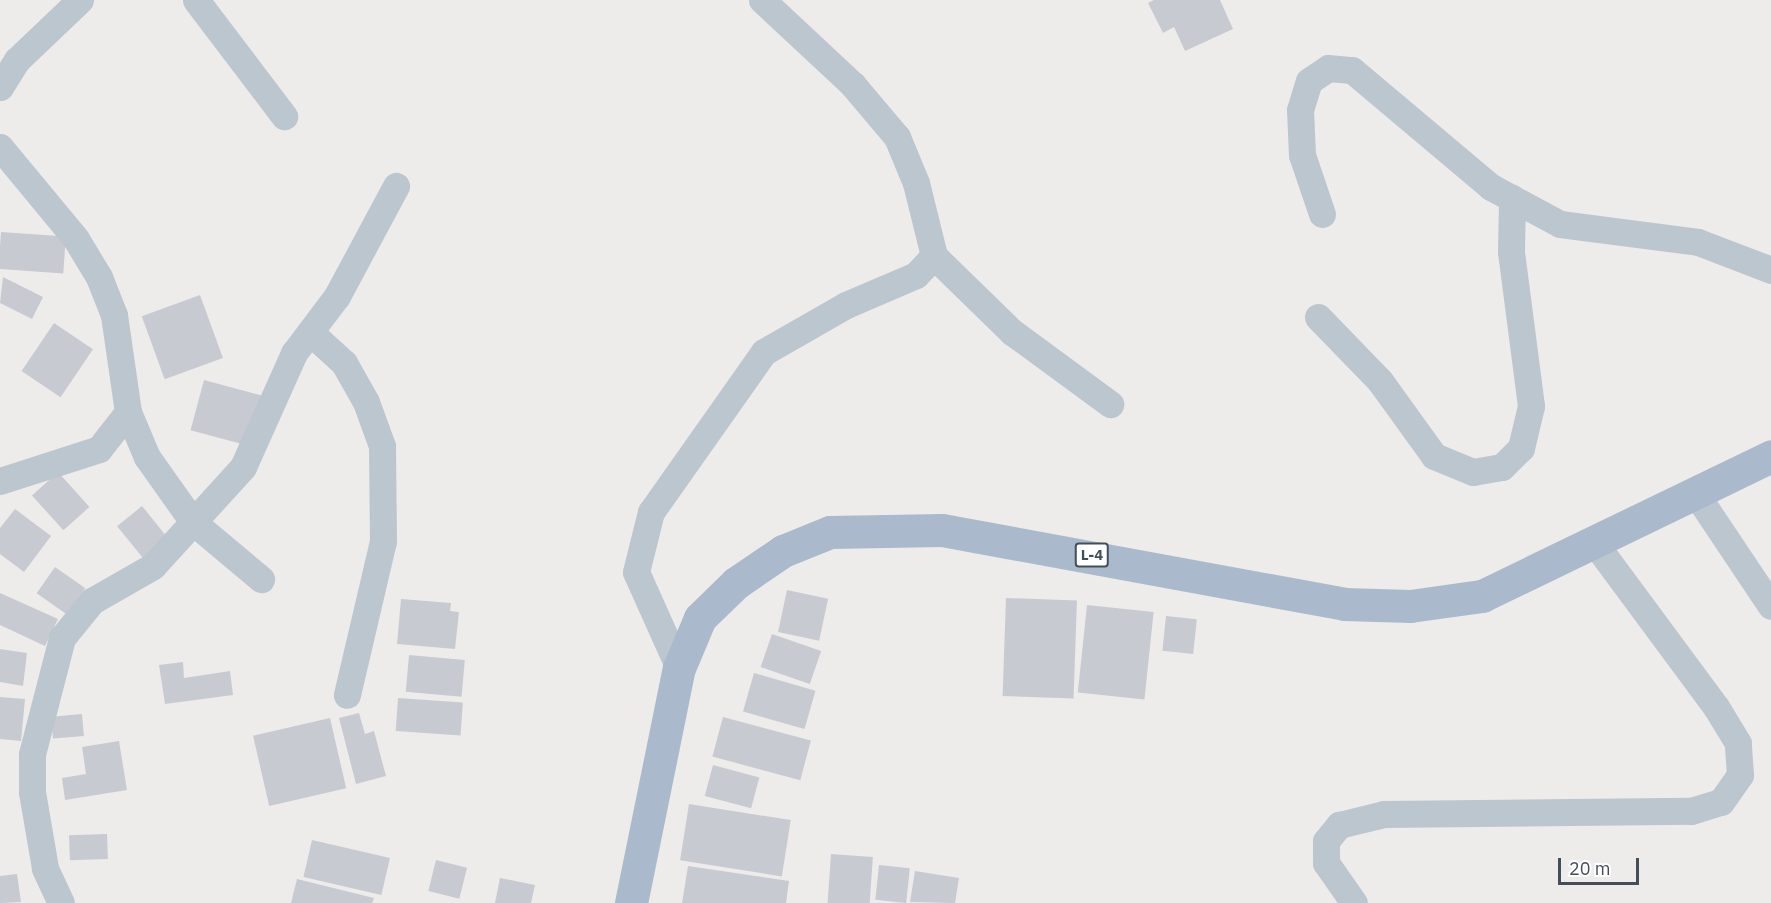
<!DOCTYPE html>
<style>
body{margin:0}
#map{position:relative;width:1771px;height:903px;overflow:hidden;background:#eeebeb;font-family:"IBM Plex Sans",sans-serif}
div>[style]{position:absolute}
.building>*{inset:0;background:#c8cad1;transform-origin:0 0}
.minor>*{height:27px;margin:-13.5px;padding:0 13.5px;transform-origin:13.5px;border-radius:13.5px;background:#bcc6ce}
.major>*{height:33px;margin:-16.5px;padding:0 16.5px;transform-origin:16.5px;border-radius:16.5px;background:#aabacc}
span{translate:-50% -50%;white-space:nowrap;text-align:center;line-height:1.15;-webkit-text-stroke:5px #fff;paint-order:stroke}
.shield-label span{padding:2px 4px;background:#fff;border:2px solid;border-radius:4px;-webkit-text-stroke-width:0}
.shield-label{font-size:15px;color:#444e59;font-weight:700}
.scale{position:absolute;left:1558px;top:858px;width:81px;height:27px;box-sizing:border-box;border:3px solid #444e59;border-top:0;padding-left:8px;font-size:18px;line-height:21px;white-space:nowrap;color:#444e59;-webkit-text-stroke:4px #fff;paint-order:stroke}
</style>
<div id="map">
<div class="building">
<i style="clip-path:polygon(1154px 0,1220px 0,1233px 29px,1185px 51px,1174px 27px,1163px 33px,1148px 3px)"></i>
<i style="left:1px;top:232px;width:65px;height:37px;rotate:4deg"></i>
<i style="clip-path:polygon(3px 277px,43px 297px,32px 319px,0 303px)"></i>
<i style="left:200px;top:295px;width:67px;height:62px;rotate:70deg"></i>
<i style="left:54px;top:323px;width:47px;height:58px;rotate:34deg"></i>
<i style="left:204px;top:380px;width:60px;height:52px;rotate:15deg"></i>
<i style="left:58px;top:472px;width:47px;height:35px;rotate:48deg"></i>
<i style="left:142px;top:506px;width:43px;height:32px;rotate:51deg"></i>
<i style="clip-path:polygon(15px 509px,51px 536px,24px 572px,0 554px,0 528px)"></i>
<i style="left:55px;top:567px;width:37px;height:32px;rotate:35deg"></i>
<i style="left:787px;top:590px;width:42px;height:43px;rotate:12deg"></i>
<i style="clip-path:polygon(0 593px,58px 619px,45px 646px,0 625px)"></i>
<i style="left:1006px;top:598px;width:71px;height:98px;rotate:2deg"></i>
<i style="clip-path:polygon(401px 599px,451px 603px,450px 611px,459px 612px,455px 649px,397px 644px)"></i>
<i style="left:1087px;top:605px;width:67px;height:88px;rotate:6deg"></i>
<i style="left:1166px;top:616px;width:31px;height:35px;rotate:6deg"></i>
<i style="left:772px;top:634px;width:52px;height:35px;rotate:19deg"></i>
<i style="clip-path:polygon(0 649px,27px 653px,23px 686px,0 682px)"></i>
<i style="left:409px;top:655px;width:56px;height:37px;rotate:5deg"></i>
<i style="clip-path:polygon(183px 662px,184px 678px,230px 671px,233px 695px,165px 704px,159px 665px)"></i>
<i style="left:754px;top:673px;width:64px;height:40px;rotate:16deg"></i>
<i style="clip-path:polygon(0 697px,25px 699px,21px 741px,0 739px)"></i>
<i style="left:398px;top:698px;width:65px;height:33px;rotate:4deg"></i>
<i style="clip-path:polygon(359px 713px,365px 734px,374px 731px,386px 776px,356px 784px,339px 718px)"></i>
<i style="left:82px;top:714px;width:22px;height:31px;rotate:85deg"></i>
<i style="left:723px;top:717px;width:91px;height:41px;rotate:15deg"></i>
<i style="left:330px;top:718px;width:72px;height:79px;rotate:77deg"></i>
<i style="clip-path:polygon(119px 741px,127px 790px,65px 800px,62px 778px,86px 774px,82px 747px)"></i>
<i style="left:713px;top:765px;width:48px;height:32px;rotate:15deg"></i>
<i style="left:689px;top:804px;width:103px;height:57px;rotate:9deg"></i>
<i style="left:107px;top:834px;width:25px;height:38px;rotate:88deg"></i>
<i style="left:312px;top:840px;width:80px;height:38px;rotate:13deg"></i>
<i style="left:831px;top:854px;width:42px;height:49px;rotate:4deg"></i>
<i style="left:436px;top:860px;width:32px;height:32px;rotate:14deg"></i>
<i style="left:879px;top:865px;width:31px;height:35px;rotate:6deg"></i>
<i style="clip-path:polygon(688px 866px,789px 881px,786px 903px,682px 903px)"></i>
<i style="clip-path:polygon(915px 871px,959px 878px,955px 903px,910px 902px)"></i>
<i style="clip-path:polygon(17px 874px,21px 902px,0 903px,0 876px)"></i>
<i style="clip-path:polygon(500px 878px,535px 885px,531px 903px,495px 903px)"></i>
<i style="clip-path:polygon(297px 879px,374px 898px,372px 903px,291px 903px)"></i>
</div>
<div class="minor">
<i style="left:196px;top:0;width:146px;rotate:52.8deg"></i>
<i style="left:762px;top:0;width:125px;rotate:43deg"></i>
<i style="left:853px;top:85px;width:68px;rotate:49.8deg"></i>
<i style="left:897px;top:137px;width:50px;rotate:67.6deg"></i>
<i style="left:916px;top:183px;width:75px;rotate:76.1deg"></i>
<i style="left:934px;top:256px;width:109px;rotate:44.3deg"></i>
<i style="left:1012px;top:332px;width:122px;rotate:36.3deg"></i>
<i style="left:0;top:87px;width:32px;rotate:-58deg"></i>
<i style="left:17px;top:60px;width:87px;rotate:-43.6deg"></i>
<i style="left:0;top:147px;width:119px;rotate:50.4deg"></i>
<i style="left:76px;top:239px;width:44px;rotate:58.8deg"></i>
<i style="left:99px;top:277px;width:41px;rotate:68.5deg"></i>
<i style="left:114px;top:315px;width:98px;rotate:81.8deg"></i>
<i style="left:128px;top:412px;width:49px;rotate:67.1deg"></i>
<i style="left:147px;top:457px;width:80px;rotate:54.7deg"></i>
<i style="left:193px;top:522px;width:89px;rotate:40deg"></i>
<i style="left:1322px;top:214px;width:62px;rotate:-108.7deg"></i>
<i style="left:1302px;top:155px;width:45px;rotate:-92.5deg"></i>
<i style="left:1300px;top:110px;width:30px;rotate:-73deg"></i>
<i style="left:1309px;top:81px;width:23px;rotate:-34deg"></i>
<i style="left:1328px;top:68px;width:24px;rotate:5deg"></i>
<i style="left:1352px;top:70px;width:182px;rotate:40.1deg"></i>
<i style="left:1491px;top:187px;width:78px;rotate:28.2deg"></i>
<i style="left:1560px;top:224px;width:139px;rotate:7.4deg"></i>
<i style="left:1698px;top:242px;width:78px;rotate:21deg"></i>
<i style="left:1318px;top:317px;width:89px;rotate:45.9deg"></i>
<i style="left:1380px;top:381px;width:92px;rotate:54.2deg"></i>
<i style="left:1434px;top:456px;width:42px;rotate:22.3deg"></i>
<i style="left:1473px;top:472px;width:29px;rotate:-10deg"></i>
<i style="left:1502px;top:467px;width:27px;rotate:-45deg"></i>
<i style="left:1521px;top:448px;width:43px;rotate:-76.6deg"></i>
<i style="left:1531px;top:406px;width:155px;rotate:-97.4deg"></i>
<i style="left:1511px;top:252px;width:54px;rotate:-88.9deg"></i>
<i style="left:310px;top:332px;width:46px;rotate:42.4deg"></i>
<i style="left:344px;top:363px;width:45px;rotate:60.6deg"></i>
<i style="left:366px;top:402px;width:47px;rotate:70deg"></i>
<i style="left:382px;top:446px;width:95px;rotate:89.4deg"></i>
<i style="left:383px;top:541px;width:158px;rotate:103.2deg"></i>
<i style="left:0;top:481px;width:104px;rotate:-17.9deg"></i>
<i style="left:99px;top:449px;width:47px;rotate:-51.9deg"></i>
<i style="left:1694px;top:491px;width:138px;rotate:56.2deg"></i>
<i style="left:679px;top:668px;width:105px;rotate:-114.1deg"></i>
<i style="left:636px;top:572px;width:62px;rotate:-76deg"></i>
<i style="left:651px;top:512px;width:196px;rotate:-54.8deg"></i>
<i style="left:764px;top:352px;width:95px;rotate:-29.8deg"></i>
<i style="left:846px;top:305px;width:76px;rotate:-23.2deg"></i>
<i style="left:916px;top:275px;width:26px;rotate:-47deg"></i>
<i style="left:61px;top:903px;width:38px;rotate:-115deg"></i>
<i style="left:45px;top:868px;width:77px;rotate:-99.7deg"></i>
<i style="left:32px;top:792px;width:38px;rotate:-90deg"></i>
<i style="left:32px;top:754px;width:120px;rotate:-75.5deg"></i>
<i style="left:62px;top:638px;width:48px;rotate:-51deg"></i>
<i style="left:92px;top:601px;width:70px;rotate:-29.8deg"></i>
<i style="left:153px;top:566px;width:134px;rotate:-47.7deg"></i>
<i style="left:243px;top:467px;width:125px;rotate:-65.9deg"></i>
<i style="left:294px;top:353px;width:71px;rotate:-53deg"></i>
<i style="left:337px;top:296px;width:125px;rotate:-61.8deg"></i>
<i style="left:1354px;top:903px;width:49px;rotate:-125deg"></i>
<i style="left:1326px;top:863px;width:22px;rotate:-90deg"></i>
<i style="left:1326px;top:841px;width:21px;rotate:-51deg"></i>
<i style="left:1339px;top:825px;width:46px;rotate:-13.7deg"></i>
<i style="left:1384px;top:814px;width:307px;rotate:-0.6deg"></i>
<i style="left:1691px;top:811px;width:31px;rotate:-17deg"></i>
<i style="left:1721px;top:802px;width:33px;rotate:-55deg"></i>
<i style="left:1740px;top:775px;width:32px;rotate:-94deg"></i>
<i style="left:1738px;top:743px;width:42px;rotate:-121.4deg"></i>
<i style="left:1716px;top:707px;width:202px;rotate:-126.5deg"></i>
</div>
<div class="major">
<i style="left:631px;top:903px;width:240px;rotate:-78.5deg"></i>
<i style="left:679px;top:668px;width:54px;rotate:-67.2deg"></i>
<i style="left:700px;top:618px;width:50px;rotate:-44.2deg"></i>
<i style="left:736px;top:583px;width:57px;rotate:-34.2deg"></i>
<i style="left:783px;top:551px;width:51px;rotate:-22deg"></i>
<i style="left:830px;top:532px;width:112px;rotate:-1deg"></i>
<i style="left:942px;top:530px;width:409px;rotate:10.4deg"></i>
<i style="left:1344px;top:604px;width:66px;rotate:1.7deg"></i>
<i style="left:1410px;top:606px;width:73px;rotate:-7.9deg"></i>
<i style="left:1482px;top:596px;width:321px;rotate:-25.8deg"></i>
</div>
<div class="shield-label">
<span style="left:1092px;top:555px">L-4</span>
</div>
<div class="scale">20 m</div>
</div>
